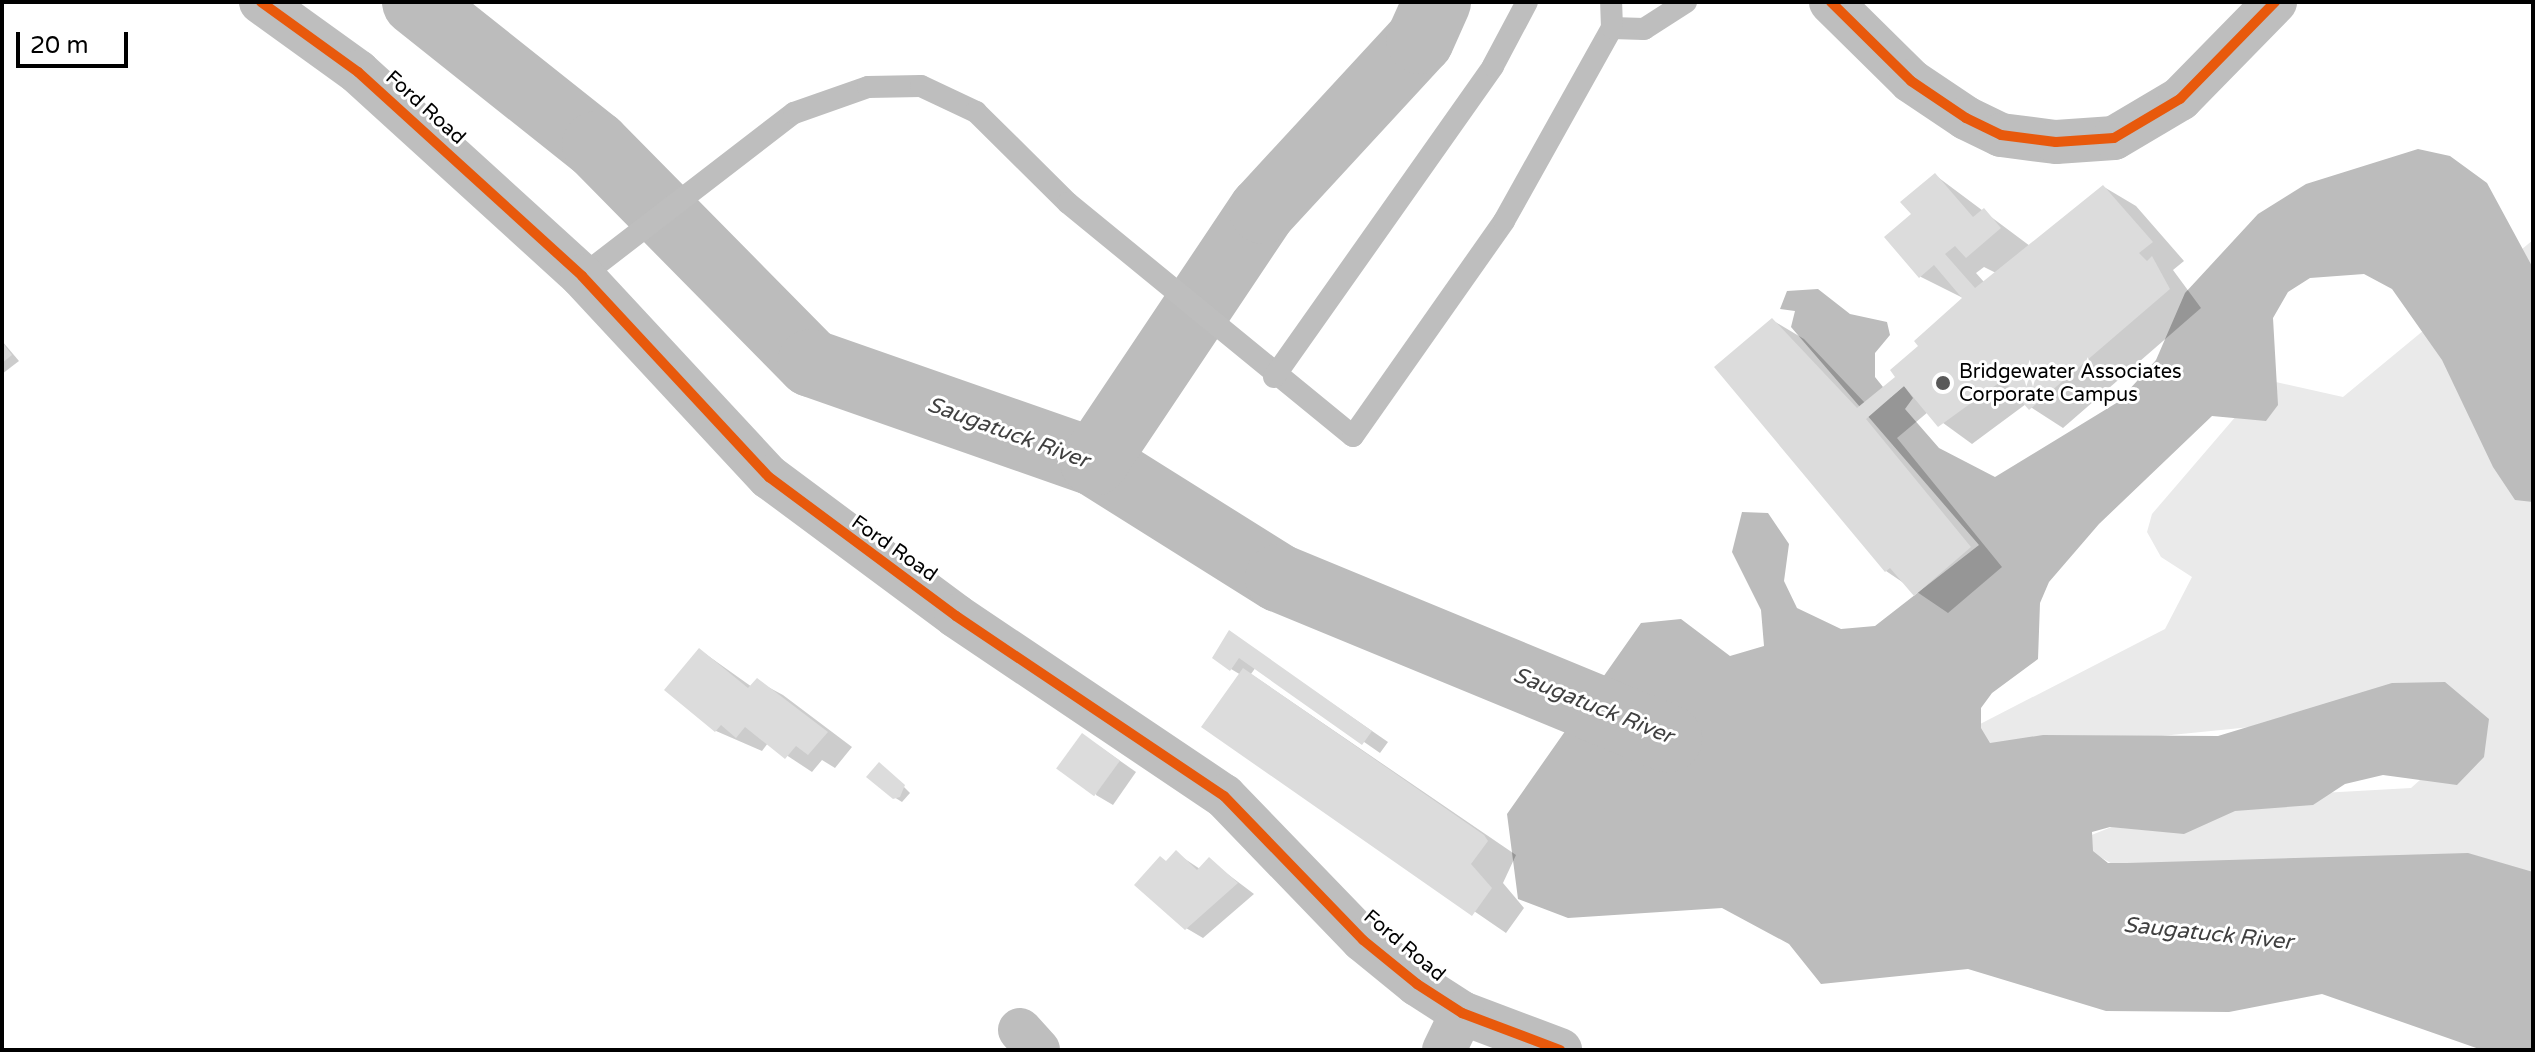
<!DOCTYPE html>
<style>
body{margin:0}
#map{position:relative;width:2535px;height:1052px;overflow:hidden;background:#fff;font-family:"Varela Round",sans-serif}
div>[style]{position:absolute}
.green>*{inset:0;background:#eaeaea}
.water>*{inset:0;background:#bcbcbc}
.shadow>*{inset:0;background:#0003}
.river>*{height:68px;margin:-34px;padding:0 34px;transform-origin:34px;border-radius:34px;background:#bcbcbc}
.building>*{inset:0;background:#dcdcdc;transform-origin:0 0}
.service>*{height:22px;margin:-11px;padding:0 11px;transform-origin:11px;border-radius:11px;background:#bebebe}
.minor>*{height:44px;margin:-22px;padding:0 22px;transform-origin:22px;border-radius:22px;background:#bebebe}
.cycleway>*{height:10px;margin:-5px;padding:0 5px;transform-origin:5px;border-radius:5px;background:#e8590c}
.dots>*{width:22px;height:22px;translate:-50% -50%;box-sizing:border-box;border:4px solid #fff;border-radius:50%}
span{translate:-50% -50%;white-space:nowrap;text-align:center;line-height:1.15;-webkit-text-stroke:6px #fff;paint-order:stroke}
.street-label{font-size:20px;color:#000}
.poi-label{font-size:20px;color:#000}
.left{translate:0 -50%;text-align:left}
.water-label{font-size:22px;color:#404040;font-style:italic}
.frame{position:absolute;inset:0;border:4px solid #000;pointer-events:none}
.scale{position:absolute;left:16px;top:32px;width:112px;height:36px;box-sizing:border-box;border:4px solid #000;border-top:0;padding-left:10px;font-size:24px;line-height:28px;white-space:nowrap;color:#000;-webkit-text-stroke:6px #fff;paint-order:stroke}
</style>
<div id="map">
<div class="green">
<i style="clip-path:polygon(2533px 240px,2533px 909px,2142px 881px,2074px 842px,2129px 820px,2285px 795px,2411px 788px,2457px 747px,2350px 717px,2003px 752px,1953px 738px,2165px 629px,2192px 577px,2161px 557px,2147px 532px,2152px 514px,2267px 380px,2343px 397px)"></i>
</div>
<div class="water">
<i style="clip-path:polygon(2418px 149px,2450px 156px,2487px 183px,2533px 268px,2533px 502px,2515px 500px,2493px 467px,2442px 360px,2392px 289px,2364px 274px,2310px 278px,2288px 292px,2273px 318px,2278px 405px,2266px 421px,2212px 416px,2099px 524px,2049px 582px,2040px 603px,2038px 659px,1992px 693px,1981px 708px,1981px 728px,1990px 743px,2043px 735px,2218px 736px,2392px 683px,2445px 682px,2489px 719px,2484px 757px,2457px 785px,2383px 775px,2345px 784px,2313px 805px,2235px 811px,2184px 834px,2110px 827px,2092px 832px,2093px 851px,2108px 863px,2127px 863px,2468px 853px,2533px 872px,2533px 1050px,2482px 1050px,2322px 994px,2229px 1012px,2106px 1011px,1968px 969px,1821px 984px,1789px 944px,1722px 908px,1568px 918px,1518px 899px,1507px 814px,1641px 623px,1681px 619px,1730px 656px,1764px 646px,1761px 610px,1732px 552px,1742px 512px,1768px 513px,1789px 544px,1784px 581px,1797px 608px,1841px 629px,1875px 626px,1979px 545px,1791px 327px,1795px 311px,1780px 309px,1787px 291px,1818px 289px,1850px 314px,1887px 322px,1890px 335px,1875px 353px,1875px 377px,1891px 397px,1904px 386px,1913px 398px,1905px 409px,1939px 448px,1995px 477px,2118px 402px,2156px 360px,2185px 293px,2258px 214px,2306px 184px)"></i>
</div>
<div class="shadow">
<i style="clip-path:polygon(evenodd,1935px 175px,2030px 246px,2104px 187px,2136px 206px,2184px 261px,2173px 270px,2201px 308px,2063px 428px,2026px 404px,1972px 444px,1928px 412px,1897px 438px,2002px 567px,1948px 613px,1886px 571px,1772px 320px,1804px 339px,1866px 404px,1898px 377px,1965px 299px,1921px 277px,1887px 237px,1914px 214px,1935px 175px,1984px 267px,1996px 273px,1984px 282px,1976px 273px,1984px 267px)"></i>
<i style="clip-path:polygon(2px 341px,19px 361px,2px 374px)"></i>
<i style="clip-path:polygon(1230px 633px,1388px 742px,1380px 753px,1256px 667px,1251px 674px,1516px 855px,1503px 883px,1524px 908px,1506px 933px,1204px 726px,1241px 675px,1231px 669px)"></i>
<i style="clip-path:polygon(700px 650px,752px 687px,757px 681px,783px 695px,852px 747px,835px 768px,822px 760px,812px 772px,768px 743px,762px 751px,716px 731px)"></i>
<i style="clip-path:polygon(1099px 746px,1136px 772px,1113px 805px,1096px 795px)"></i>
<i style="clip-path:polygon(887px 770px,910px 793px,902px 802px,894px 797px)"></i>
<i style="clip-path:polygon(1176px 853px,1200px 869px,1209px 860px,1254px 894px,1203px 938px,1186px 928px)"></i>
</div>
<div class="river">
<i style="left:416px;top:2px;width:230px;rotate:38.5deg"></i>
<i style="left:596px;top:145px;width:306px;rotate:45.4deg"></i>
<i style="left:811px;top:363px;width:300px;rotate:19.3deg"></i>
<i style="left:1094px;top:462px;width:218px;rotate:32.1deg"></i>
<i style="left:1279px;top:578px;width:421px;rotate:22.4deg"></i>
<i style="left:1094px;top:462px;width:303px;rotate:-56.2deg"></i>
<i style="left:1263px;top:210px;width:231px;rotate:-47.3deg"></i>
<i style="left:1420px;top:40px;width:42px;rotate:-65.9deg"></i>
</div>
<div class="building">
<i style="clip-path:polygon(1935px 173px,1973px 217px,1984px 208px,2001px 228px,1966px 258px,1955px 246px,1945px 254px,1975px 288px,2103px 185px,2153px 242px,2139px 253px,2147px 261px,2152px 256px,2170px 289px,2029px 410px,2003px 380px,1938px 427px,1904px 386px,1866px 419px,1971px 547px,1914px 596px,1890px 568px,1885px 572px,1714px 367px,1772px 318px,1857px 408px,1895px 377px,1890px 370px,1918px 346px,1914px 341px,1962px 298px,1934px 265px,1919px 278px,1884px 237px,1911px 214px,1900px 202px)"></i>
<i style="clip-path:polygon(2px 342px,12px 355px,2px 363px)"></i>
<i style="clip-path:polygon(1229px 630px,1372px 731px,1362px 745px,1239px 658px,1230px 671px,1212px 658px)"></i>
<i style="clip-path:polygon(699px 648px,748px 688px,757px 678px,828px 732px,808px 755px,796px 746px,785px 759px,745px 727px,736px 738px,721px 725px,715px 732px,664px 690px)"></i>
<i style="clip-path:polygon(1243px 668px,1484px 835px,1488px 841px,1471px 864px,1492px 888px,1472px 916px,1201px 727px)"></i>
<i style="left:1082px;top:733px;width:47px;height:44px;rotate:36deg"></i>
<i style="clip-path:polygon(879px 762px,905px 785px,900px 797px,893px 799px,866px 777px)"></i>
<i style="clip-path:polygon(1176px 850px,1197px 870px,1209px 857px,1238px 883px,1185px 930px,1134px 885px,1160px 856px,1166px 861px)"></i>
</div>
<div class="service">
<i style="left:1612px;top:28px;width:32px;rotate:2deg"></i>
<i style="left:1644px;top:29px;width:50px;rotate:-32.7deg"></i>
<i style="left:582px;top:276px;width:267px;rotate:-37.6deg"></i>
<i style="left:794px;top:113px;width:78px;rotate:-19.4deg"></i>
<i style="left:868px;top:87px;width:53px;rotate:-1.1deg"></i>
<i style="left:921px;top:86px;width:61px;rotate:25.3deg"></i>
<i style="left:976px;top:112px;width:129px;rotate:44.7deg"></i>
<i style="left:1068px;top:203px;width:368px;rotate:39.3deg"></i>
<i style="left:1353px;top:436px;width:263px;rotate:-54.9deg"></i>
<i style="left:1504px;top:221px;width:221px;rotate:-60.8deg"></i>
<i style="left:1612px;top:28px;width:26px;rotate:-92deg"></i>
<i style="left:1274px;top:377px;width:380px;rotate:-54.8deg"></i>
<i style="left:1493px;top:66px;width:72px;rotate:-62deg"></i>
</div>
<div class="minor">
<i style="left:261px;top:2px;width:120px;rotate:35.8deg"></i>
<i style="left:358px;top:72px;width:303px;rotate:42.3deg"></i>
<i style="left:582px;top:276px;width:275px;rotate:47.1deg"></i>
<i style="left:769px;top:477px;width:233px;rotate:36.6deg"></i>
<i style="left:956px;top:616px;width:323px;rotate:33.9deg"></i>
<i style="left:1224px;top:796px;width:200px;rotate:46deg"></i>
<i style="left:1363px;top:940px;width:70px;rotate:39.2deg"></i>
<i style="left:1417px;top:984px;width:54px;rotate:32.8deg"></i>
<i style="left:1462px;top:1013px;width:105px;rotate:20.7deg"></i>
<i style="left:1831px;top:2px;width:112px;rotate:44.6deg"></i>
<i style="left:1911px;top:81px;width:66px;rotate:33.9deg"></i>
<i style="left:1966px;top:118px;width:39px;rotate:26deg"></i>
<i style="left:2001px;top:135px;width:55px;rotate:7.3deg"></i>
<i style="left:2056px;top:142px;width:58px;rotate:-3.9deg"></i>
<i style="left:2114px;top:138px;width:77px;rotate:-30.6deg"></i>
<i style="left:2180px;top:99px;width:136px;rotate:-45.6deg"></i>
<i style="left:1020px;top:1030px;width:27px;rotate:48deg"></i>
<i style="left:1444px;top:1050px;width:41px;rotate:-64.1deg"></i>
</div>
<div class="cycleway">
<i style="left:261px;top:2px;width:120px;rotate:35.8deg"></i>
<i style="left:358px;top:72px;width:303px;rotate:42.3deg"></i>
<i style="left:582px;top:276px;width:275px;rotate:47.1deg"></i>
<i style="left:769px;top:477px;width:233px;rotate:36.6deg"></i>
<i style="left:956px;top:616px;width:323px;rotate:33.9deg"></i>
<i style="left:1224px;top:796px;width:200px;rotate:46deg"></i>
<i style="left:1363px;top:940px;width:70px;rotate:39.2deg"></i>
<i style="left:1417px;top:984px;width:54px;rotate:32.8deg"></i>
<i style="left:1462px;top:1013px;width:105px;rotate:20.7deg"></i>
<i style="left:1831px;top:2px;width:112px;rotate:44.6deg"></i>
<i style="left:1911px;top:81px;width:66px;rotate:33.9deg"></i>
<i style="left:1966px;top:118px;width:39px;rotate:26deg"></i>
<i style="left:2001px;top:135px;width:55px;rotate:7.3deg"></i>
<i style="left:2056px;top:142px;width:58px;rotate:-3.9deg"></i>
<i style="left:2114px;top:138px;width:77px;rotate:-30.6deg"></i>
<i style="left:2180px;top:99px;width:136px;rotate:-45.6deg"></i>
</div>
<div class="dots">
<i style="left:1943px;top:383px;background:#595959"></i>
</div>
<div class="street-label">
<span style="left:425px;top:108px;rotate:42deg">Ford Road</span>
<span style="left:894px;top:549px;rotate:35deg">Ford Road</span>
<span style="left:1404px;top:946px;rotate:40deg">Ford Road</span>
</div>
<div class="poi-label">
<span class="left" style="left:1959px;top:384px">Bridgewater Associates<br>Corporate Campus</span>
</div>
<div class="water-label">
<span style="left:1008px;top:433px;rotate:20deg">Saugatuck River</span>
<span style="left:1593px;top:706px;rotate:22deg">Saugatuck River</span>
<span style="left:2208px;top:934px;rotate:6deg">Saugatuck River</span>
</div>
<div class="frame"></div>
<div class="scale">20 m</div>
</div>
